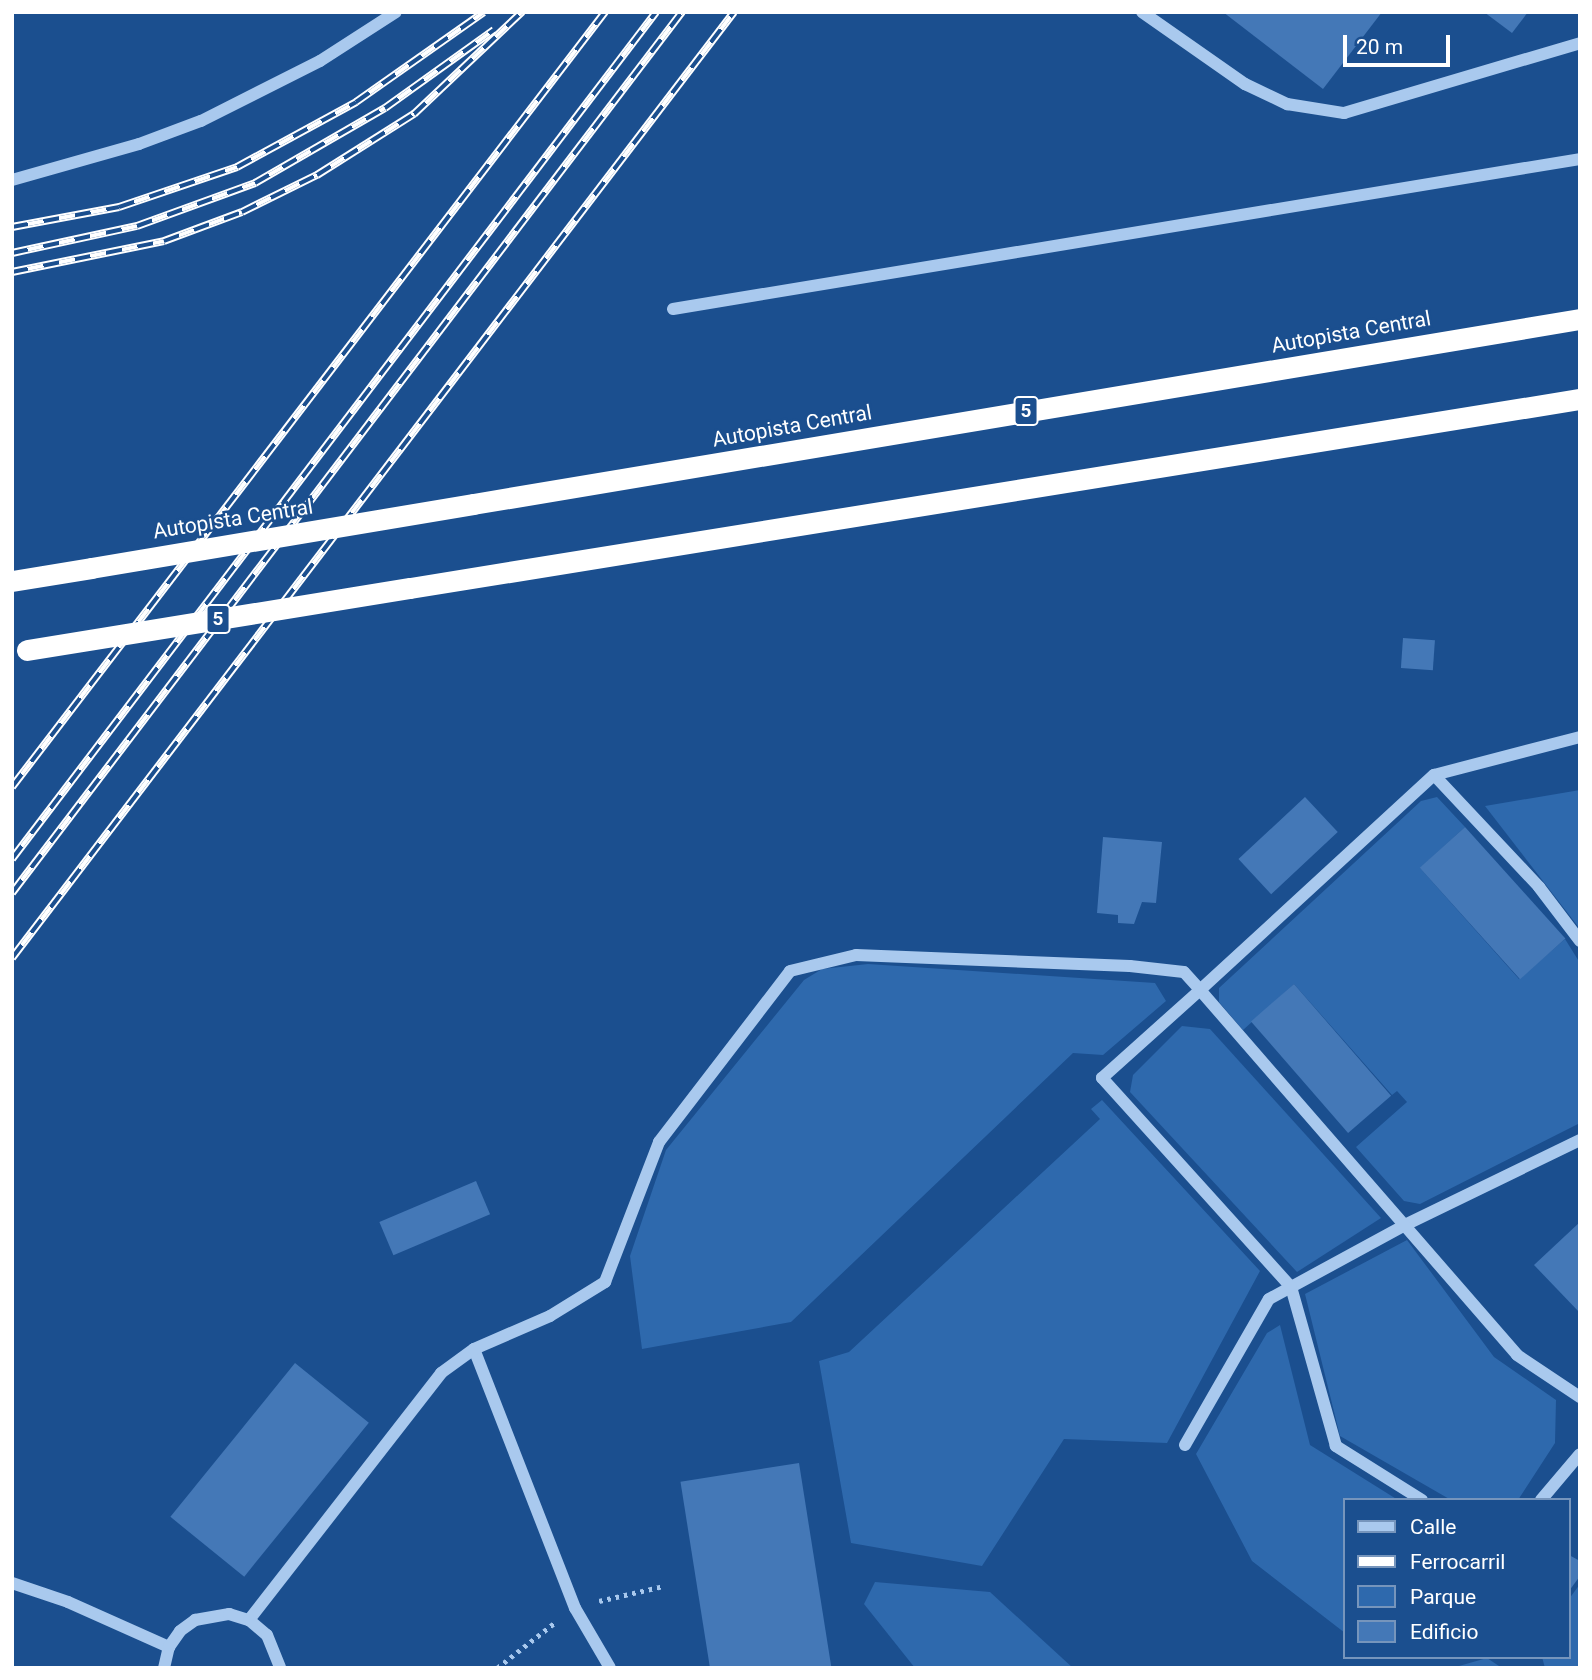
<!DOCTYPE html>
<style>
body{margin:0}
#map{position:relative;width:1592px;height:1680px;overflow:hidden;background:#1b4f8f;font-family:Roboto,sans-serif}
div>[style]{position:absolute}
.green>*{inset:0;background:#2e69ad}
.building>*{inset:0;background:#4478b7;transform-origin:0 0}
.path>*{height:4.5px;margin-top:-2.25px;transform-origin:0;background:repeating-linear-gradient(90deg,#a9c9ee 0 3.5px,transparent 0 8.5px)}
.minor>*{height:12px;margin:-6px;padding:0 6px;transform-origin:6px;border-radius:6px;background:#a9c9ee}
.highway>*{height:21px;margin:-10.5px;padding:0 10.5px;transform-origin:10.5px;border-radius:10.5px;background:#fff}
.rail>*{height:8px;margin-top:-4px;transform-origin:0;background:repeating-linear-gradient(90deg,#1b4f8f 0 16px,#fff 0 32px);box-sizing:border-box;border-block:2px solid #fff}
.highway-bridge>*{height:21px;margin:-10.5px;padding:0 10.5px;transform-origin:10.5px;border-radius:10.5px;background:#fff}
span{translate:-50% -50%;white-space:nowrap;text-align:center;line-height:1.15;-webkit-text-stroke:5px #1b4f8f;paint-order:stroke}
.shield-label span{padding:2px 5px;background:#1b4f8f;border:2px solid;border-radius:5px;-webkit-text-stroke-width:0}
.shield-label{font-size:19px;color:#fff;font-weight:700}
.street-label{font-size:21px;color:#fff}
.frame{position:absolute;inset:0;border:14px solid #fff;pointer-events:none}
.legend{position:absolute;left:1343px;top:1498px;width:228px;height:161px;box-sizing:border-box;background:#1b4f8f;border:2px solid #7695bc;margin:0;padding:9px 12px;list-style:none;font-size:21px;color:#fff}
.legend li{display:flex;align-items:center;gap:14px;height:35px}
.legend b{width:35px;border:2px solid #7695bc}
.scale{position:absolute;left:1343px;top:35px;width:107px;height:32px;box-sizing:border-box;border:4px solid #fff;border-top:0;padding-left:9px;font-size:21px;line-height:24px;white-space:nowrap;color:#fff;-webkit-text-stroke:5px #1b4f8f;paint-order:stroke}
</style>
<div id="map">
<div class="green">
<i style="clip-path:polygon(1580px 790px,1580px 929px,1485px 806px)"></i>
<i style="clip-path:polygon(1437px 797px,1465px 827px,1420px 868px,1519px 979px,1565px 939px,1580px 963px,1580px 1123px,1420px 1204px,1404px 1201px,1356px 1147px,1407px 1102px,1397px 1091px,1392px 1095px,1294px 984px,1243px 1030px,1219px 1002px,1219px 988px,1421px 801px)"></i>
<i style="clip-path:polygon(868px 964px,1155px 983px,1166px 1001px,1103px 1055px,1073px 1053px,791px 1322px,642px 1349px,630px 1256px,666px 1150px,804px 980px,822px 969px)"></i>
<i style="clip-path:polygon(1182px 1026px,1210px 1029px,1381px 1218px,1297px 1272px,1130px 1092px,1133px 1075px)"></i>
<i style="clip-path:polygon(1102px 1100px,1260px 1271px,1167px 1443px,1064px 1439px,982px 1566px,851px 1543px,819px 1361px,849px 1352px,1100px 1119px,1091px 1109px)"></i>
<i style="clip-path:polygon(1407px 1240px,1494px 1357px,1556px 1400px,1555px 1443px,1518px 1500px,1451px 1500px,1340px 1436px,1305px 1294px)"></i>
<i style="clip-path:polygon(1280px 1325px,1310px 1445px,1398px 1500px,1345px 1500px,1345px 1633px,1252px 1561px,1196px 1454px,1267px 1333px)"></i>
<i style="clip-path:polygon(875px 1582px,990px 1592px,1073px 1668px,915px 1668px,864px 1604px)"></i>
<i style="clip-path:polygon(1580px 1584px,1580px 1668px,1545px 1668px,1542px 1657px,1569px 1657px,1569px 1599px)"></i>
<i style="clip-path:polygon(1487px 1658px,1502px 1668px,1452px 1668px)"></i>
</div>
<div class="building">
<i style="clip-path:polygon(1223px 12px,1382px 12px,1323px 89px)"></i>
<i style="clip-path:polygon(1484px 12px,1528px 12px,1512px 33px)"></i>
<i style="left:1403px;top:638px;width:32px;height:30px;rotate:4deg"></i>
<i style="left:1305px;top:797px;width:48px;height:91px;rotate:47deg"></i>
<i style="left:1465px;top:827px;width:150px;height:61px;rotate:48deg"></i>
<i style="clip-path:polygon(1103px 837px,1162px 842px,1156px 903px,1142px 902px,1134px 924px,1118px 923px,1118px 915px,1097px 913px)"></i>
<i style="left:1294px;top:984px;width:148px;height:57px;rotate:49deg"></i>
<i style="left:476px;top:1181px;width:36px;height:105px;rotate:67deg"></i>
<i style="clip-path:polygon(1580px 1222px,1580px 1313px,1534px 1265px)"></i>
<i style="left:295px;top:1363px;width:95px;height:198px;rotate:39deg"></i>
<i style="left:799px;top:1463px;width:208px;height:120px;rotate:81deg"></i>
<i style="clip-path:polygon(1569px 1555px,1580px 1561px,1580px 1576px,1569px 1591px)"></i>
</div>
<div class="path">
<i style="left:599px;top:1601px;width:67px;rotate:-13deg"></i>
<i style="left:497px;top:1668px;width:76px;rotate:-38.1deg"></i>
</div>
<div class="minor">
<i style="left:1142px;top:12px;width:126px;rotate:35deg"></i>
<i style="left:1245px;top:84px;width:47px;rotate:25.5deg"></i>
<i style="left:1287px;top:104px;width:58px;rotate:9deg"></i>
<i style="left:1344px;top:113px;width:246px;rotate:-16.5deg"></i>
<i style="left:12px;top:180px;width:132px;rotate:-15.8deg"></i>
<i style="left:139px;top:144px;width:66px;rotate:-20.4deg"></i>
<i style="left:201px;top:121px;width:133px;rotate:-26.8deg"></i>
<i style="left:320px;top:61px;width:90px;rotate:-32.8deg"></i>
<i style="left:673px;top:309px;width:919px;rotate:-9.39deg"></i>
<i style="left:1434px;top:775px;width:154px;rotate:46.8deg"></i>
<i style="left:1539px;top:887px;width:68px;rotate:52.8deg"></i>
<i style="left:474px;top:1349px;width:278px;rotate:68.7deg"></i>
<i style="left:575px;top:1608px;width:69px;rotate:59.7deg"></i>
<i style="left:1185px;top:1445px;width:168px;rotate:-60.1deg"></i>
<i style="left:1269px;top:1299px;width:157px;rotate:-28.5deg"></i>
<i style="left:1407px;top:1224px;width:192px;rotate:-25.9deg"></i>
<i style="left:1422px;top:1500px;width:102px;rotate:-147.9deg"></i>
<i style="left:1336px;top:1446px;width:165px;rotate:-105.8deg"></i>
<i style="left:1291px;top:1287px;width:282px;rotate:-132.1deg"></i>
<i style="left:1102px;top:1078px;width:132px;rotate:-41.9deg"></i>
<i style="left:1200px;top:990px;width:483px;rotate:49deg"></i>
<i style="left:1517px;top:1355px;width:76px;rotate:33.7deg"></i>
<i style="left:1541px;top:1500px;width:60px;rotate:-49.7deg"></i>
<i style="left:12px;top:1583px;width:59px;rotate:18.7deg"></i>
<i style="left:68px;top:1602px;width:111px;rotate:24deg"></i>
<i style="left:249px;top:1620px;width:313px;rotate:-52.1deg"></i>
<i style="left:441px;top:1373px;width:41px;rotate:-36deg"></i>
<i style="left:474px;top:1349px;width:83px;rotate:-23.5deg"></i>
<i style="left:550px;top:1316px;width:65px;rotate:-31.7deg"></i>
<i style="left:605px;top:1282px;width:150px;rotate:-68.9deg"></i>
<i style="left:659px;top:1142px;width:215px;rotate:-52.5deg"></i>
<i style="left:790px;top:971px;width:68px;rotate:-13.6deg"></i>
<i style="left:856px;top:955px;width:274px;rotate:2.3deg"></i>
<i style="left:1130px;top:966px;width:54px;rotate:6.3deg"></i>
<i style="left:1184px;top:972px;width:24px;rotate:48deg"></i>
<i style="left:1200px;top:990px;width:318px;rotate:-42.6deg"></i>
<i style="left:1434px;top:775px;width:151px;rotate:-14.6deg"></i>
<i style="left:164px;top:1668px;width:22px;rotate:-77deg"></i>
<i style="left:169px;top:1647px;width:19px;rotate:-55deg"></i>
<i style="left:180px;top:1631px;width:19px;rotate:-36deg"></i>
<i style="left:195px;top:1620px;width:35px;rotate:-10deg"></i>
<i style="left:229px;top:1614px;width:21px;rotate:17deg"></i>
<i style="left:249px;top:1620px;width:23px;rotate:40deg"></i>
<i style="left:267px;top:1635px;width:35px;rotate:68deg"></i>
</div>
<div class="highway">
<i style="left:473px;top:504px;width:1122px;rotate:-9.49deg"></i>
<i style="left:12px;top:581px;width:80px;rotate:-9.3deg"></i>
<i style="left:410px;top:588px;width:1185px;rotate:-9.18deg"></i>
</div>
<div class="rail">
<i style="left:12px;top:227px;width:109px;rotate:-10.6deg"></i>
<i style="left:119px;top:207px;width:125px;rotate:-18.7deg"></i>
<i style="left:237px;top:167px;width:136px;rotate:-28.6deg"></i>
<i style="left:356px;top:102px;width:156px;rotate:-35.1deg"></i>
<i style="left:12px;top:253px;width:128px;rotate:-12.2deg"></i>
<i style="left:137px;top:226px;width:126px;rotate:-20deg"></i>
<i style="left:255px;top:183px;width:150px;rotate:-30deg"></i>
<i style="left:385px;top:108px;width:134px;rotate:-35.6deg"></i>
<i style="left:12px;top:272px;width:155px;rotate:-11.5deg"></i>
<i style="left:164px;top:241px;width:83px;rotate:-20.4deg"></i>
<i style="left:242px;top:212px;width:84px;rotate:-26.3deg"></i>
<i style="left:317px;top:175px;width:115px;rotate:-32.2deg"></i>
<i style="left:414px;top:114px;width:149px;rotate:-43.4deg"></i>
<i style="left:12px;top:787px;width:976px;rotate:-52.58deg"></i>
<i style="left:12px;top:859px;width:1064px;rotate:-52.75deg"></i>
<i style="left:12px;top:893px;width:1107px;rotate:-52.75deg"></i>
<i style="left:12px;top:958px;width:1190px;rotate:-52.65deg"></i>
</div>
<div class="highway-bridge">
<i style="left:91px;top:568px;width:387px;rotate:-9.5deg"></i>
<i style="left:27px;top:650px;width:388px;rotate:-9.2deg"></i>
</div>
<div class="shield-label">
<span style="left:1026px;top:411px">5</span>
<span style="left:218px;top:619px">5</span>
</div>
<div class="street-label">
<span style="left:1351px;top:332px;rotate:-10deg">Autopista Central</span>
<span style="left:792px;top:426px;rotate:-10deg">Autopista Central</span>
<span style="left:233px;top:519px;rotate:-9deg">Autopista Central</span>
</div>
<div class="frame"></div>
<ul class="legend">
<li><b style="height:9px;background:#a9c9ee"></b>Calle</li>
<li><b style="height:9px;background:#fff"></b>Ferrocarril</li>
<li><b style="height:19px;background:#2e69ad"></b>Parque</li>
<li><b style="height:19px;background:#4478b7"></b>Edificio</li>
</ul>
<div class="scale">20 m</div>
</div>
